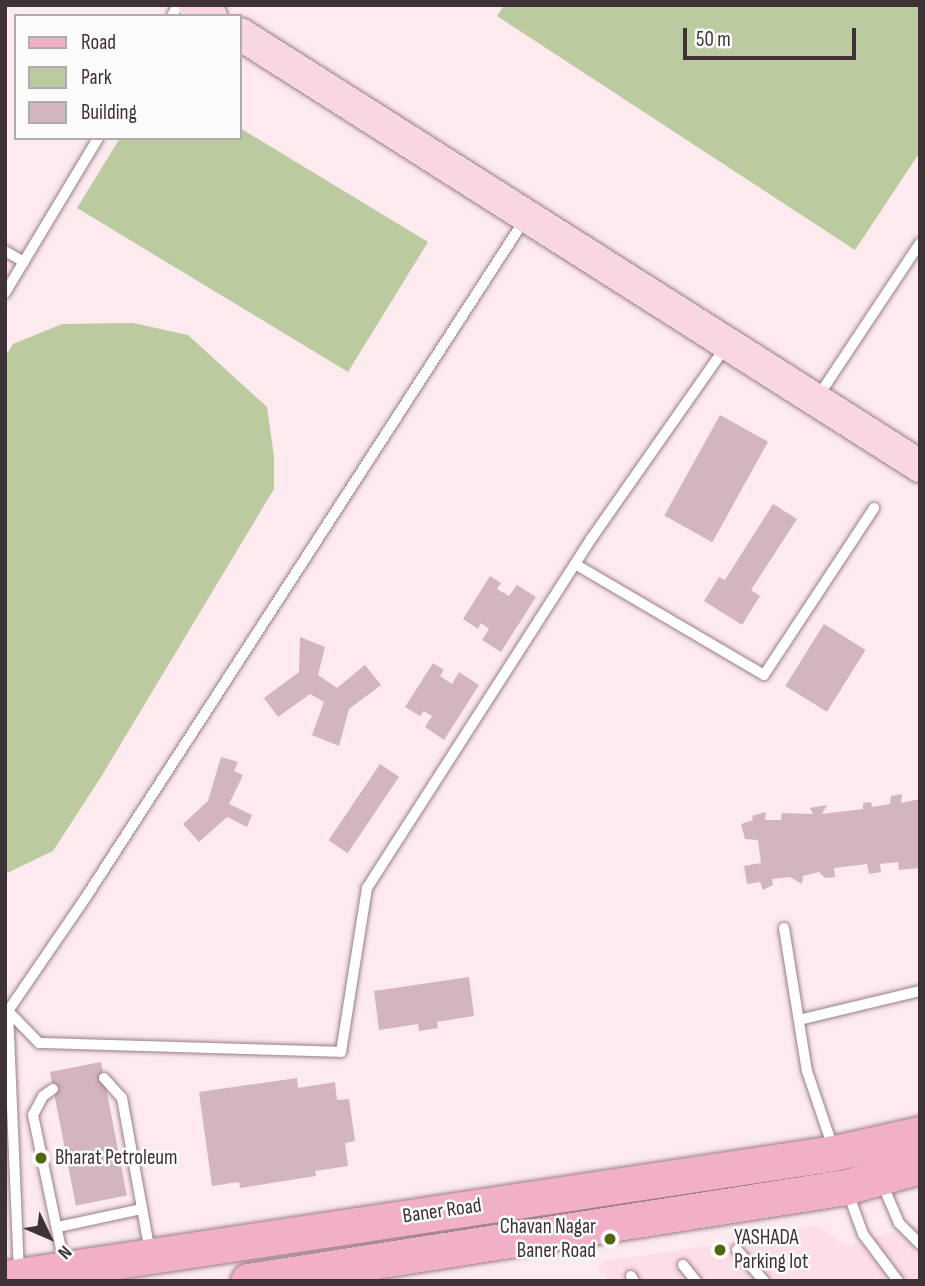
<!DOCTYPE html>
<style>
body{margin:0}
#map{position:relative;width:925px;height:1286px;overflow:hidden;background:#fceaef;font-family:"Sofia Sans Condensed",sans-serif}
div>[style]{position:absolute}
.built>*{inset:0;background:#fddde6}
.green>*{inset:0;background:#bccaa0}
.building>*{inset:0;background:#d2b5bd;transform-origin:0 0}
.roads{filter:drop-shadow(0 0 2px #9a7e86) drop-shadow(0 0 2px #9a7e86)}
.lane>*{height:10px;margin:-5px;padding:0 5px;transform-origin:5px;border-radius:5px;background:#fff}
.secondary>*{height:32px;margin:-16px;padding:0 16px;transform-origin:16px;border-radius:16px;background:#f8d7e3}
.primary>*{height:35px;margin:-17.5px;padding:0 17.5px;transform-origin:17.5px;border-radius:17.5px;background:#f1b0c7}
.dots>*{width:19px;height:19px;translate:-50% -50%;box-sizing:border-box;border:4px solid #fcfcfc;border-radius:50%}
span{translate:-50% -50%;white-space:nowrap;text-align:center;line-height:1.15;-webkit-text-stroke:5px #fcfcfc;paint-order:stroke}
.poi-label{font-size:21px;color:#3e3236}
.left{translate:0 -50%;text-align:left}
.right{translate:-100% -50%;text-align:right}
.street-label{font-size:21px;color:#3e3236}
.frame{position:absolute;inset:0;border:7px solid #3e3236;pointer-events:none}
.legend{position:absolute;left:14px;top:14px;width:228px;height:126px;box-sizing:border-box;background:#fcfcfc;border:2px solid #b0abad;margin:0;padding:9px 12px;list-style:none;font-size:21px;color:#3e3236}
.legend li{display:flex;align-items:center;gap:14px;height:35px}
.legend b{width:35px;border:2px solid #b0abad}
.north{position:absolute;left:14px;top:1202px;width:70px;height:70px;-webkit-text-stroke:5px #fcfcfc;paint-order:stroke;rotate:134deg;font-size:19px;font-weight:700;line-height:28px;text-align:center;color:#3e3236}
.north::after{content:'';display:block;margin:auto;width:24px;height:32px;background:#3e3236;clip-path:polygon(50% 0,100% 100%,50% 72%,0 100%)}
.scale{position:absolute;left:683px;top:28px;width:173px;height:32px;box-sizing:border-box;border:4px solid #3e3236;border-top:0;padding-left:9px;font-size:21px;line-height:24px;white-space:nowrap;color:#3e3236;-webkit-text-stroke:5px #fcfcfc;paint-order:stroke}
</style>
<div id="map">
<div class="built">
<i style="clip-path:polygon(920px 1224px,920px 1281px,609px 1281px,598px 1265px,606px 1261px,752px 1239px,816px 1225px,846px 1246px)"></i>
</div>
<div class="green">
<i style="clip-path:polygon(504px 5px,920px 5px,920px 152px,855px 250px,497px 16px)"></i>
<i style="clip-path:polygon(240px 128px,428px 242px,348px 372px,77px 208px,120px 138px,240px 138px)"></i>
<i style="clip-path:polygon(133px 323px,188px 335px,267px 407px,274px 457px,274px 489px,101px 777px,53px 851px,5px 874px,5px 357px,13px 344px,62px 324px)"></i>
</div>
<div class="building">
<i style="left:720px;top:415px;width:55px;height:115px;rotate:29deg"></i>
<i style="clip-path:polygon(773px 504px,797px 519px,751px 590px,760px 596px,742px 625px,704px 601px,719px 577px,725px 580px)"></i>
<i style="clip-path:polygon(490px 576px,501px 583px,497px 589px,509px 596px,517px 585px,536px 597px,501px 652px,482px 640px,489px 629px,481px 623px,478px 629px,463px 619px)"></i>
<i style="left:824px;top:624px;width:49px;height:73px;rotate:32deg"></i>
<i style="clip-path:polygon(300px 637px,325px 647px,318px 675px,337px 688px,365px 665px,381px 685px,349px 709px,339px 746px,312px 735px,324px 702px,310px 694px,278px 717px,264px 698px,299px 672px)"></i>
<i style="clip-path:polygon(433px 663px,444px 670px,440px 676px,452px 684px,459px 672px,479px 685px,444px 740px,425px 727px,432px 716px,424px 711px,420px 716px,405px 707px)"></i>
<i style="clip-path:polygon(221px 757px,238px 762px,234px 771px,243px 775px,229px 804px,252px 815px,247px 827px,227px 817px,199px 842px,183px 824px,208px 801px)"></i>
<i style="left:380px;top:764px;width:23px;height:92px;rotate:34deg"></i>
<i style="clip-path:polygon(902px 794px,901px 803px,920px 799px,919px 868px,899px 870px,898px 862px,880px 864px,881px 872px,869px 874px,867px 864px,834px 868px,835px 877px,825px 878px,819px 872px,803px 876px,802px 884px,790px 877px,772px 879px,773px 885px,763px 890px,760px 882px,747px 884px,744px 866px,761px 863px,758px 840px,745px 839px,741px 824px,753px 820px,752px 816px,766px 812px,765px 820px,781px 820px,782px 813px,813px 814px,810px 808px,827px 805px,822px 814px,863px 809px,863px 803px,871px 802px,872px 807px,890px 804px,891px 796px)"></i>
<i style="clip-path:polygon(469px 977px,474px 1016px,437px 1022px,438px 1028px,419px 1031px,418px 1024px,379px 1030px,374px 991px)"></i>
<i style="left:101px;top:1062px;width:136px;height:52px;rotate:79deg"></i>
<i style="clip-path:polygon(297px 1078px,298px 1088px,335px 1082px,337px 1100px,349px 1099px,355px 1141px,345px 1143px,348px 1166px,315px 1171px,316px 1176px,240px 1188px,239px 1182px,212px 1186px,199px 1092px)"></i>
</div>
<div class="roads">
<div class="lane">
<i style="left:172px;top:16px;width:13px;rotate:-61deg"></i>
<i style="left:5px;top:251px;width:22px;rotate:30deg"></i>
<i style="left:5px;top:293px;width:181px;rotate:-59deg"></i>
<i style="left:817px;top:398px;width:186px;rotate:-56.4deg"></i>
<i style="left:575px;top:564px;width:219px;rotate:30.4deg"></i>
<i style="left:764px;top:675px;width:200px;rotate:-56.6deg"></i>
<i style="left:784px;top:928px;width:145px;rotate:80.9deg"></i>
<i style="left:807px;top:1071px;width:81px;rotate:71.3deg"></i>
<i style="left:5px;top:1010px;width:3px;rotate:18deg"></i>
<i style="left:8px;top:1011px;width:142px;rotate:-55.6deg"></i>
<i style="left:88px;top:894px;width:804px;rotate:-57.08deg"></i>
<i style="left:8px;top:1011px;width:45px;rotate:45.9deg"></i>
<i style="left:39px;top:1043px;width:302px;rotate:1.7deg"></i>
<i style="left:341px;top:1052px;width:166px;rotate:-81deg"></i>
<i style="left:367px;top:888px;width:415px;rotate:-57.3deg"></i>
<i style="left:591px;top:539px;width:236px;rotate:-55deg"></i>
<i style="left:8px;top:1011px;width:259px;rotate:87.6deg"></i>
<i style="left:799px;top:1020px;width:124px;rotate:-13.5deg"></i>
<i style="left:104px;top:1078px;width:27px;rotate:48deg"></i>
<i style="left:122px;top:1098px;width:157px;rotate:79.7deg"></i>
<i style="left:53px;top:1089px;width:12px;rotate:145deg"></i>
<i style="left:43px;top:1096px;width:21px;rotate:118deg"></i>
<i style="left:33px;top:1115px;width:151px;rotate:78.2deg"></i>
<i style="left:881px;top:1181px;width:46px;rotate:66.8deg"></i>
<i style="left:899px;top:1223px;width:30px;rotate:45deg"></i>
<i style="left:847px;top:1190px;width:47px;rotate:70deg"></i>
<i style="left:863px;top:1234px;width:59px;rotate:53.3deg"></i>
<i style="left:58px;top:1227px;width:86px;rotate:-12.1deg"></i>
<i style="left:737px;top:1250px;width:41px;rotate:48.9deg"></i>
<i style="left:683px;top:1265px;width:21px;rotate:51deg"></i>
<i style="left:631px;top:1276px;width:6px;rotate:59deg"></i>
</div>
<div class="secondary">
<i style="left:194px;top:5px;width:20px;rotate:33deg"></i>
<i style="left:240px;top:34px;width:806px;rotate:32.43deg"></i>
</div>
<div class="primary">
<i style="left:5px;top:1278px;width:838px;rotate:-8.57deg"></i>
<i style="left:834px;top:1153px;width:88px;rotate:-12.5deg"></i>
<i style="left:248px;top:1281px;width:605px;rotate:-8.93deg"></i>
<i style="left:846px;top:1187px;width:77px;rotate:-15.8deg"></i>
</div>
</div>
<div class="dots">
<i style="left:41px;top:1158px;background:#526612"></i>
<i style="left:610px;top:1239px;background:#526612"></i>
<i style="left:720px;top:1250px;background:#526612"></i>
</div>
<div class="poi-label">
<span class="left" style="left:55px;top:1158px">Bharat Petroleum</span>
<span class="right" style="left:596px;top:1239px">Chavan Nagar<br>Baner Road</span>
<span class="left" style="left:734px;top:1250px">YASHADA<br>Parking lot</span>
</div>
<div class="street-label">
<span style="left:442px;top:1211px;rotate:-8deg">Baner Road</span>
</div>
<div class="frame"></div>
<ul class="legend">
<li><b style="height:9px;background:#f1b0c7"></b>Road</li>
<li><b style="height:19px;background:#bccaa0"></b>Park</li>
<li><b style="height:19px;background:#d2b5bd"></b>Building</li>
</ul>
<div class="north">N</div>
<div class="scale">50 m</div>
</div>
